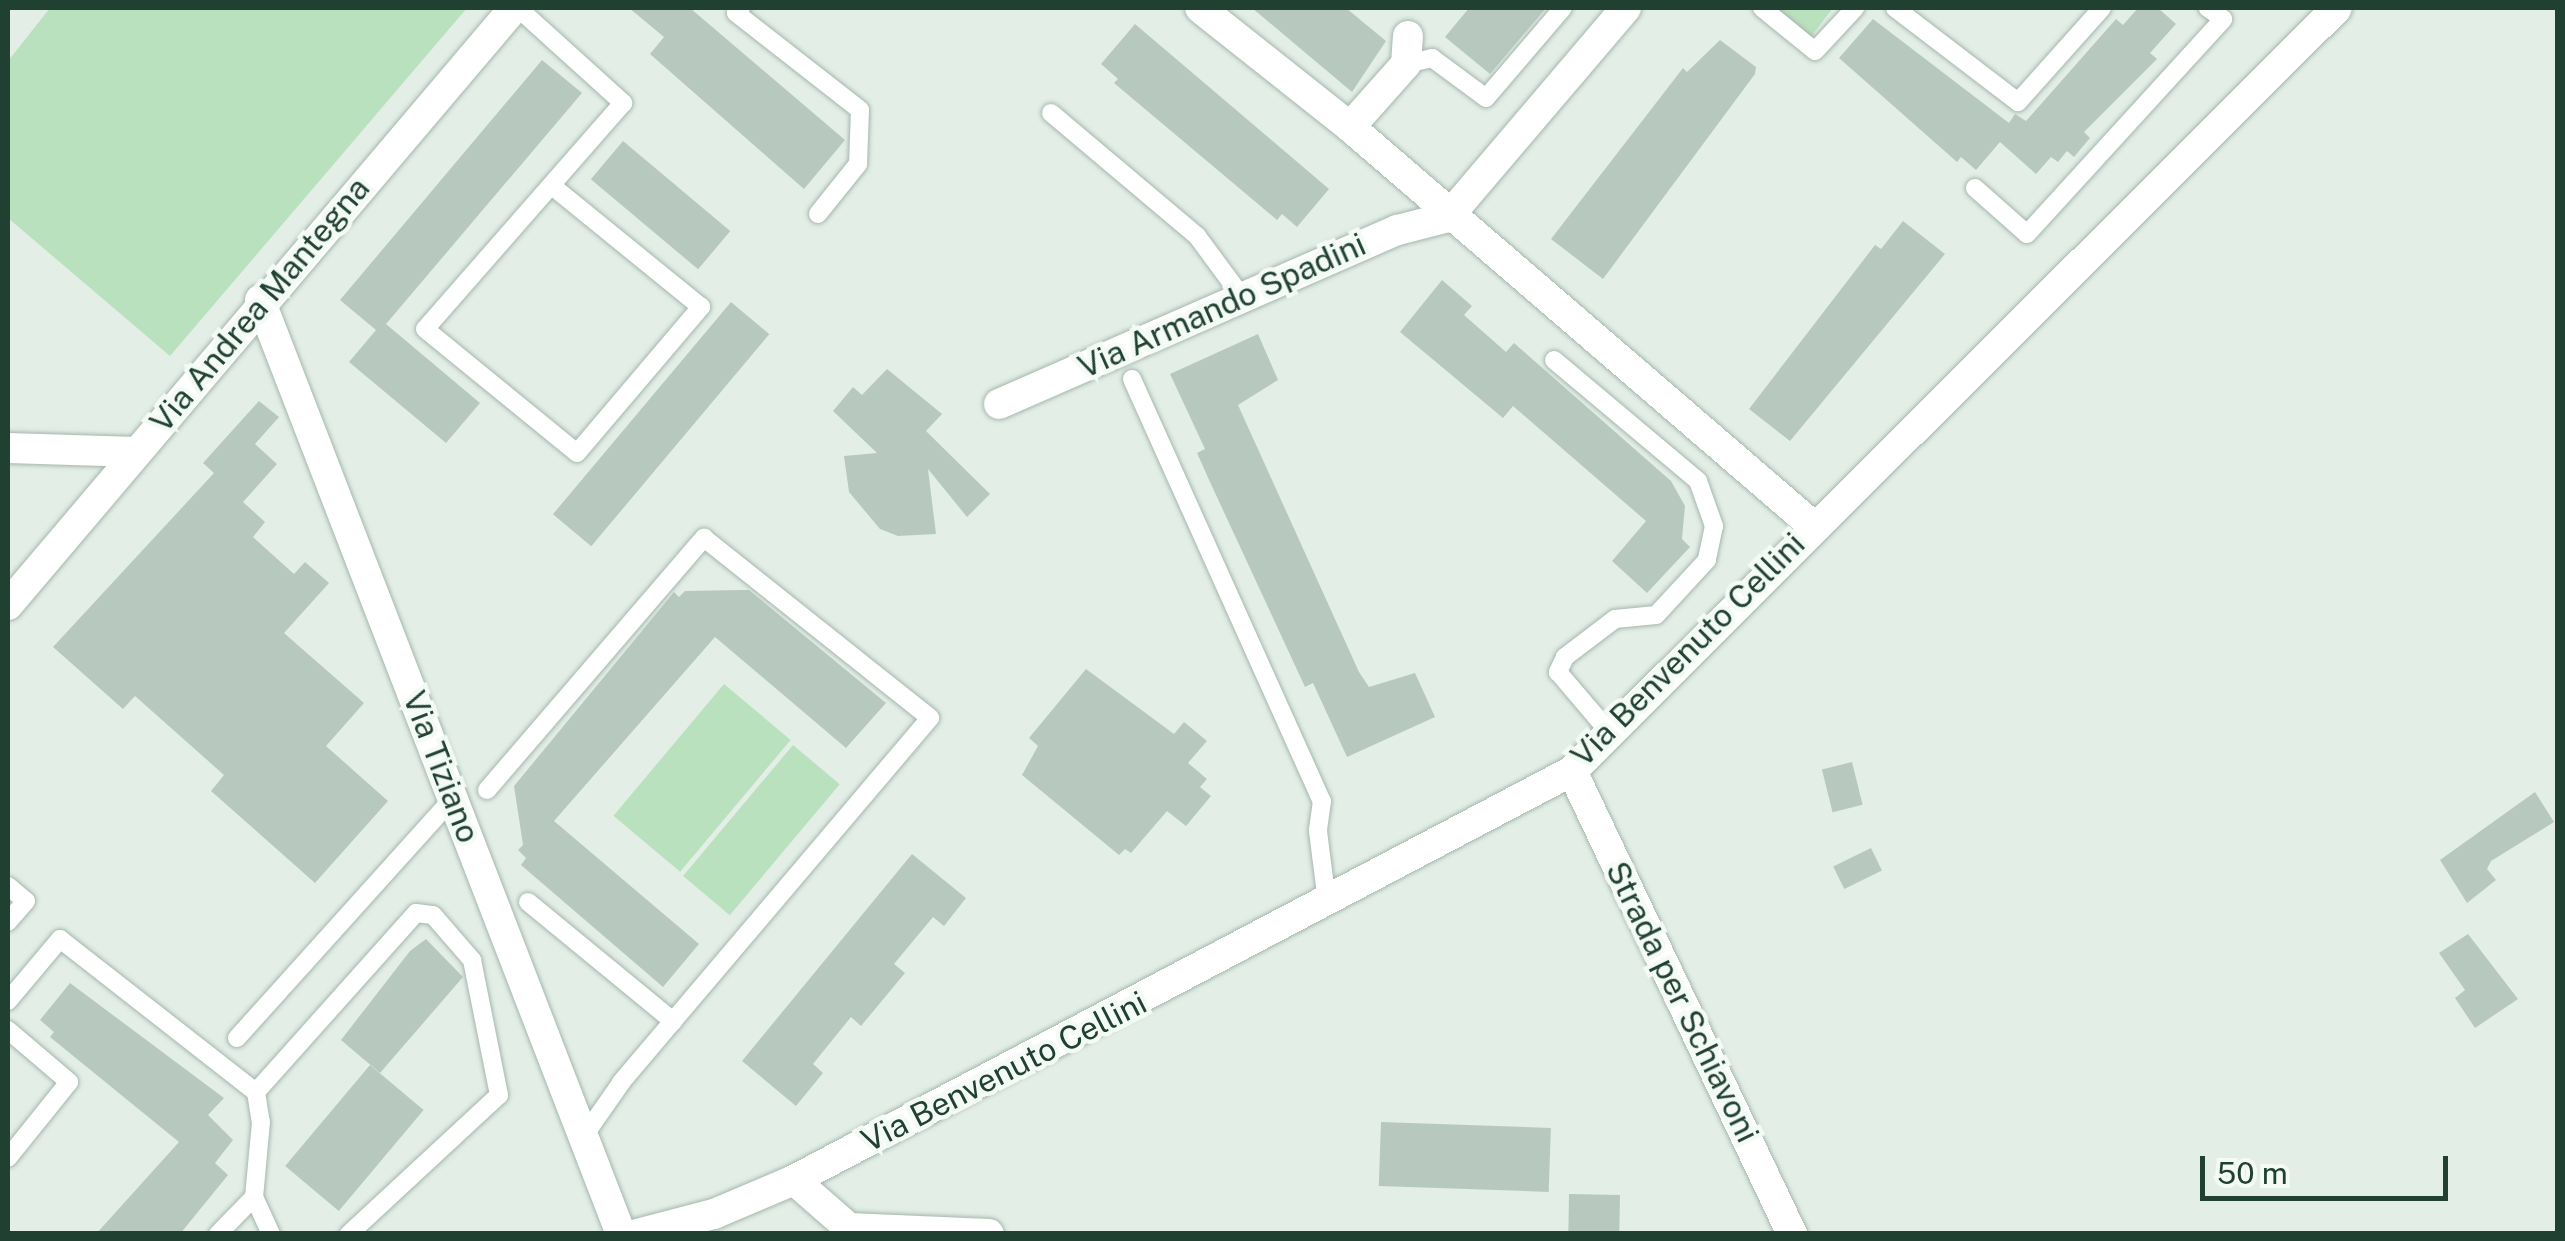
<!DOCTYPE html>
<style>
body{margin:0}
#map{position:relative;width:2565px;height:1241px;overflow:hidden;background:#e3eee7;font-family:"Public Sans",sans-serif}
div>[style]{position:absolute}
.green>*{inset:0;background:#bae1bd;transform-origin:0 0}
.building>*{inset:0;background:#b7c9bf;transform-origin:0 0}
.roads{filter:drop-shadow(0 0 2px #a5b7ad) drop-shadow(0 0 2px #a5b7ad)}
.lane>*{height:18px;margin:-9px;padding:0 9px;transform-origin:9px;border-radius:9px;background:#fff}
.street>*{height:30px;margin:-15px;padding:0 15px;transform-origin:15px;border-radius:15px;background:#fff}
span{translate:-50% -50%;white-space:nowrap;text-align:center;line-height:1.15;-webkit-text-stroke:9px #f4faf6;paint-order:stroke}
.street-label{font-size:32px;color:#204132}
.frame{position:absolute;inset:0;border:10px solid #204132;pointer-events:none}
.scale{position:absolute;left:2200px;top:1156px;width:248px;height:45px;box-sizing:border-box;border:5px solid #204132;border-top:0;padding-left:12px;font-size:30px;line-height:35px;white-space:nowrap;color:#204132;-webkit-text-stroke:8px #f4faf6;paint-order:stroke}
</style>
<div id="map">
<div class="green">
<i style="clip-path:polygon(50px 8px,467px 8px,170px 356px,8px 218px,8px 61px)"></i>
<i style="clip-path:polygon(1773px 8px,1833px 8px,1810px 38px)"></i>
<i style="left:724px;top:684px;width:87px;height:172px;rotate:40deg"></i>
<i style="left:793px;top:745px;width:61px;height:171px;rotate:40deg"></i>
</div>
<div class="building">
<i style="clip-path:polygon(629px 8px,690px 8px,845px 140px,804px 189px,650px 54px,664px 37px)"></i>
<i style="clip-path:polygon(1252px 8px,1346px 8px,1386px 41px,1352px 92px)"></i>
<i style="clip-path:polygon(1469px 8px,1546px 8px,1490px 74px,1445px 37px)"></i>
<i style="clip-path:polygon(2138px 8px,2158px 8px,2176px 24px,2150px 53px,2157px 59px,2084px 132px,2090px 138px,2074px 157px,2067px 151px,2058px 162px,2051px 157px,2036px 174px,2000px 142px,1976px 170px,1961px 157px,1957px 162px,1839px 58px,1873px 19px,2009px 123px,2015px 114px,2026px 121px,2116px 19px,2123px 25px)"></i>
<i style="clip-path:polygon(1135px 24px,1329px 189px,1297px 227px,1282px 214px,1277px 220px,1114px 83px,1118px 79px,1101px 64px)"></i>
<i style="clip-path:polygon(1720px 40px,1756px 67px,1755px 74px,1603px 279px,1551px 239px,1683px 68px,1687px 72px)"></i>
<i style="clip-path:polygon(542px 60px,582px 93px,386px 324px,480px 403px,446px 443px,349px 362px,376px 330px,340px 300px)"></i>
<i style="left:623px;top:141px;width:140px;height:50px;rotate:40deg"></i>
<i style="clip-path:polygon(1903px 221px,1945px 254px,1790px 441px,1749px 409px,1875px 245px,1881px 249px)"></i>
<i style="clip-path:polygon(1442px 280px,1472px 306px,1464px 315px,1506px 352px,1514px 343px,1671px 481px,1685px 506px,1682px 539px,1690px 547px,1647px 593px,1612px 561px,1646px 521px,1513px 406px,1503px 418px,1400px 332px)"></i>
<i style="left:731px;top:302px;width:50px;height:277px;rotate:40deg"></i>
<i style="clip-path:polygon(1258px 334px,1278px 380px,1238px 405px,1359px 672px,1369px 687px,1415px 673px,1435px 717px,1347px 757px,1313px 683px,1305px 687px,1210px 482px,1197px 453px,1205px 449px,1170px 374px)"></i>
<i style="clip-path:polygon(887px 369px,942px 414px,926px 431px,990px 494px,967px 517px,928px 469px,936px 534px,898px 536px,880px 529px,849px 492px,844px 456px,877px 453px,833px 411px,853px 387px,862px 395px)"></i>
<i style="clip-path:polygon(259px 401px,279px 417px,255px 444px,277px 464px,243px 502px,265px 522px,253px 537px,294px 574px,305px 562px,329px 583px,284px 633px,364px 703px,326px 746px,388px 801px,315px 883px,211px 791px,224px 775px,135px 696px,123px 709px,53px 647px,214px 473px,203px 463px)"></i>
<i style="clip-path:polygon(741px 590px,749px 590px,886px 703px,846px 748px,715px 637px,554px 821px,699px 944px,663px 987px,521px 865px,526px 858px,518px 850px,523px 845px,514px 786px,674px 592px,679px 597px,685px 591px)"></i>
<i style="clip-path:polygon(1086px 669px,1174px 734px,1184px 722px,1207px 741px,1188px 763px,1207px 779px,1200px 787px,1211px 796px,1186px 826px,1167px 811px,1131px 853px,1125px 849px,1119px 855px,1022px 775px,1038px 746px,1029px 738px)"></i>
<i style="left:1852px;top:762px;width:44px;height:31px;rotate:76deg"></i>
<i style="clip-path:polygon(2535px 792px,2554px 822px,2491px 861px,2487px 869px,2496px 880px,2467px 903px,2440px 860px)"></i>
<i style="left:1871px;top:848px;width:25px;height:42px;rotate:64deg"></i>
<i style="clip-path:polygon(912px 854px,966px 898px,944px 926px,933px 917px,894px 964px,905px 973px,861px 1026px,851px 1017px,813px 1064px,823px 1073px,796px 1106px,742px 1061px)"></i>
<i style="clip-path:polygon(2468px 934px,2518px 999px,2475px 1028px,2455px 998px,2465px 990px,2439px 953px)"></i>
<i style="clip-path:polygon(426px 939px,463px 977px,380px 1073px,341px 1040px,410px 951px)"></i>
<i style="clip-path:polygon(70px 983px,224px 1098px,208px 1115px,233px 1140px,215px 1163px,228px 1175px,180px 1234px,96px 1234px,179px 1142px,50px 1037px,54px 1032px,40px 1020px)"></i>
<i style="left:370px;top:1065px;width:70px;height:132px;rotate:40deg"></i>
<i style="left:1381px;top:1122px;width:170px;height:64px;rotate:2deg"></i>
<i style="left:1569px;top:1194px;width:51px;height:40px;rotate:1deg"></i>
</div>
<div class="roads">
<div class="lane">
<i style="left:518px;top:8px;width:142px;rotate:42.1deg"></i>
<i style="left:623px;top:103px;width:300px;rotate:131.2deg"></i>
<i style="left:425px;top:329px;width:196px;rotate:39.2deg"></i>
<i style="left:577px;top:453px;width:192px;rotate:-49.7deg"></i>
<i style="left:701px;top:307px;width:193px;rotate:-140.9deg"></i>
<i style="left:741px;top:8px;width:7px;rotate:135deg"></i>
<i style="left:736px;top:13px;width:157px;rotate:38deg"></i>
<i style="left:860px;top:110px;width:54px;rotate:92.1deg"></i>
<i style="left:858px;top:164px;width:64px;rotate:128.7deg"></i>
<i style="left:1762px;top:8px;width:68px;rotate:39.1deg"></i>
<i style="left:1815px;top:51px;width:59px;rotate:-47.1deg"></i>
<i style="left:1895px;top:8px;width:155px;rotate:37.4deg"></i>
<i style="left:2018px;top:102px;width:126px;rotate:-48.2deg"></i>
<i style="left:1406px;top:64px;width:27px;rotate:-13deg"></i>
<i style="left:1432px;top:58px;width:67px;rotate:36.5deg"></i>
<i style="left:1486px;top:98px;width:118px;rotate:-49.5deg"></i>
<i style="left:1051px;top:113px;width:191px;rotate:40.1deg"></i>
<i style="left:1197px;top:236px;width:76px;rotate:53.6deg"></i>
<i style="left:1975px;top:188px;width:69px;rotate:41.5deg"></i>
<i style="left:2027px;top:234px;width:291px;rotate:-47.6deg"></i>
<i style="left:2223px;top:19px;width:19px;rotate:-144deg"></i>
<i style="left:1554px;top:360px;width:188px;rotate:40deg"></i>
<i style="left:1698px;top:481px;width:48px;rotate:70.4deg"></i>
<i style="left:1714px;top:526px;width:35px;rotate:102deg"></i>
<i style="left:1707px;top:560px;width:75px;rotate:132.8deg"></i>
<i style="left:1656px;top:615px;width:41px;rotate:174.4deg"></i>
<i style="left:1615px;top:619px;width:63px;rotate:142.8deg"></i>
<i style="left:1565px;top:657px;width:17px;rotate:115deg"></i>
<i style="left:1558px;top:672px;width:79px;rotate:49.6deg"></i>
<i style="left:1132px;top:379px;width:463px;rotate:65.8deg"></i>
<i style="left:1322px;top:801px;width:30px;rotate:98deg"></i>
<i style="left:1318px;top:831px;width:72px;rotate:82.8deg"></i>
<i style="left:487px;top:790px;width:333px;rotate:-49.3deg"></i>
<i style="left:704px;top:538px;width:289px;rotate:38.5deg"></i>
<i style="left:930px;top:718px;width:478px;rotate:130.3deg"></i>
<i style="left:621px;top:1083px;width:65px;rotate:124.9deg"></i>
<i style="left:8px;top:886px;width:23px;rotate:40deg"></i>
<i style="left:26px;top:901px;width:28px;rotate:131deg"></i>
<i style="left:528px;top:902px;width:188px;rotate:39.4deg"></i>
<i style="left:8px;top:1001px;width:81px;rotate:-50deg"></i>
<i style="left:60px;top:939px;width:249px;rotate:38deg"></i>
<i style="left:256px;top:1092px;width:30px;rotate:81deg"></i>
<i style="left:261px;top:1122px;width:75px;rotate:95.3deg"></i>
<i style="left:254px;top:1197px;width:41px;rotate:65.3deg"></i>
<i style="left:8px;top:1030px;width:80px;rotate:40.4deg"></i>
<i style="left:69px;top:1082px;width:97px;rotate:128.8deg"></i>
<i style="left:237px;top:1038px;width:323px;rotate:-48deg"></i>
<i style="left:256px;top:1092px;width:240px;rotate:-48.2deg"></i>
<i style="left:416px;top:913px;width:17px;rotate:7deg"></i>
<i style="left:433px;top:915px;width:60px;rotate:49.1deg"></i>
<i style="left:472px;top:960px;width:138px;rotate:78.7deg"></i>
<i style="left:499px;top:1095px;width:205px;rotate:137.2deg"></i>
<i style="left:218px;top:1234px;width:52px;rotate:-45.8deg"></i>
</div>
<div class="street">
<i style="left:1200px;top:8px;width:191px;rotate:38.4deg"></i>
<i style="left:1350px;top:127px;width:610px;rotate:40.74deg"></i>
<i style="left:1350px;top:127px;width:84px;rotate:-48.4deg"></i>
<i style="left:1406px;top:64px;width:28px;rotate:-86deg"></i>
<i style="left:260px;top:300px;width:1001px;rotate:68.87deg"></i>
<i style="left:999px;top:404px;width:435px;rotate:-23.6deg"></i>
<i style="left:1398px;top:230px;width:52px;rotate:-14.6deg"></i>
<i style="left:1448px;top:217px;width:275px;rotate:-49.6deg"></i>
<i style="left:8px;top:448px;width:129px;rotate:1.8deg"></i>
<i style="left:8px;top:605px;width:783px;rotate:-49.72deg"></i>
<i style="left:1572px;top:771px;width:513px;rotate:64.58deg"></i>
<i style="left:794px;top:1180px;width:73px;rotate:41.1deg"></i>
<i style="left:849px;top:1228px;width:140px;rotate:2.5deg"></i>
<i style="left:637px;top:1234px;width:80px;rotate:-14.6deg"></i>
<i style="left:714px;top:1214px;width:87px;rotate:-23deg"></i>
<i style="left:794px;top:1180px;width:879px;rotate:-27.73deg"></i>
<i style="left:1572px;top:771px;width:1080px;rotate:-44.93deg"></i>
</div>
</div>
<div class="street-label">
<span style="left:260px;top:305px;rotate:-50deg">Via Andrea Mantegna</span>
<span style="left:1222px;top:306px;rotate:-24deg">Via Armando Spadini</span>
<span style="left:1688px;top:650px;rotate:-45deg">Via Benvenuto Cellini</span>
<span style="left:441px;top:767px;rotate:69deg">Via Tiziano</span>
<span style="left:1682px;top:1002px;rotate:64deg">Strada per Schiavoni</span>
<span style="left:1004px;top:1072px;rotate:-27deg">Via Benvenuto Cellini</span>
</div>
<div class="frame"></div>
<div class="scale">50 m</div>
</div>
